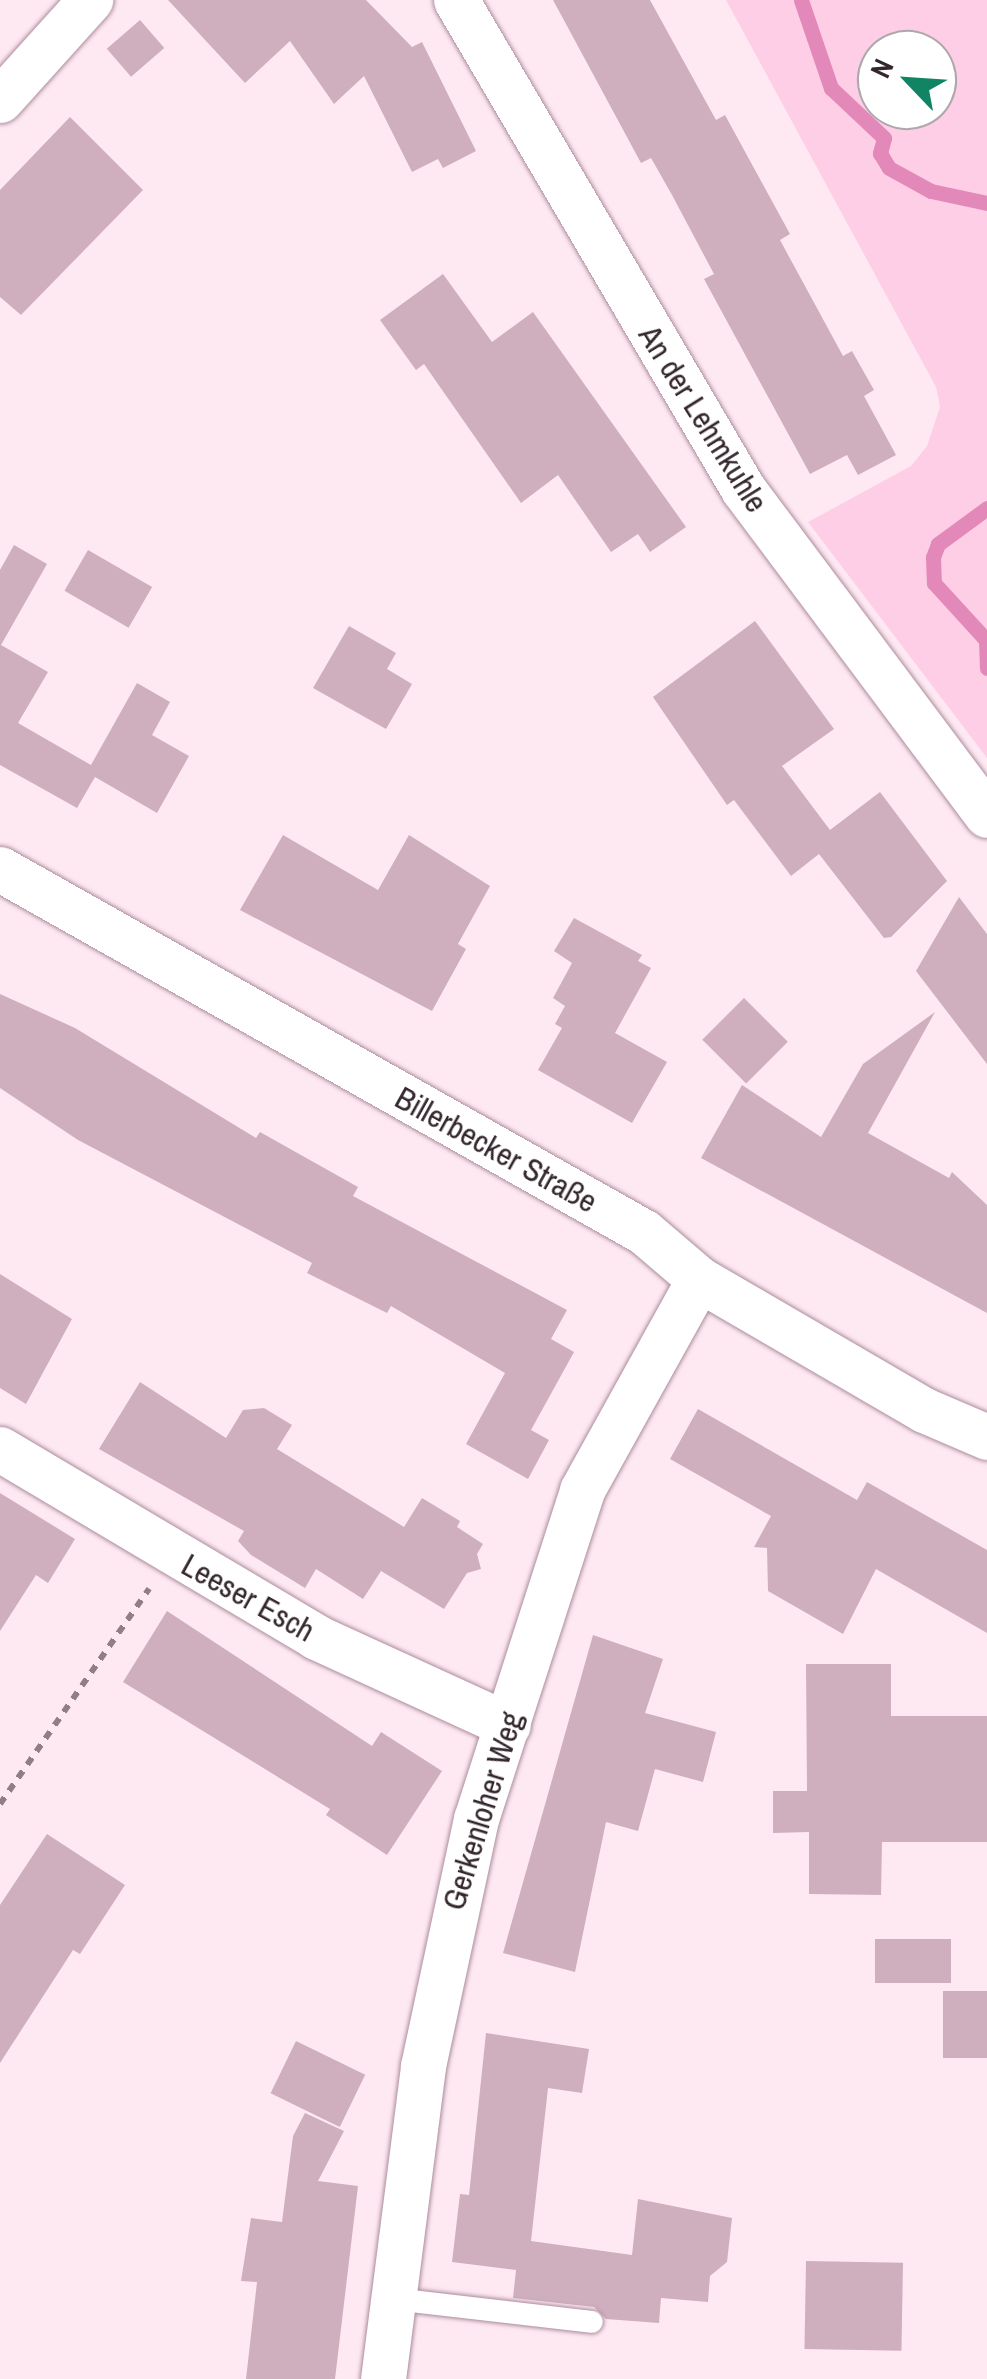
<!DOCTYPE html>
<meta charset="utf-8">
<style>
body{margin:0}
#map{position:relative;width:987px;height:2379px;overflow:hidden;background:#fee9f3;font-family:"Archivo Narrow",sans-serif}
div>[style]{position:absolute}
.green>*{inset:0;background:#fecde6}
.stream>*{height:15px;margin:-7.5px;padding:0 7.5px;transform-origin:7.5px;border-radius:7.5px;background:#e289b9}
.building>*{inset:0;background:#cfaebe;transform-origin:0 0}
.path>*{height:6px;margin-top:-3px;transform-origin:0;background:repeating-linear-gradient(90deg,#8f7e86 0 8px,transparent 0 16px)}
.roads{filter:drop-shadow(0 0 2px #ac8c9c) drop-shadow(0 0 2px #ac8c9c)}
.lane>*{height:22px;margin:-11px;padding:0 11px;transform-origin:11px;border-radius:11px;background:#fff}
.street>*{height:45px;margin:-22.5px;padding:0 22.5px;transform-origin:22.5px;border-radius:22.5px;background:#fff}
span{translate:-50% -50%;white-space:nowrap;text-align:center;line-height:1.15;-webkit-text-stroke:8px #fff;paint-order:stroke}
.street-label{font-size:32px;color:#33262d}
.north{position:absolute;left:857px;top:30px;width:100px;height:100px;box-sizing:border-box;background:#fff;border:2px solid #ada8ab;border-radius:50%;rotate:295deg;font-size:28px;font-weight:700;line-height:40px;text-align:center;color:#33262d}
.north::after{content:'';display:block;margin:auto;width:35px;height:45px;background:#108463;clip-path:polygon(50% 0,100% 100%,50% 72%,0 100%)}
</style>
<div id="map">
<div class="green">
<i style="clip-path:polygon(evenodd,726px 0,987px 0,987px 758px,808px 522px,911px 466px,927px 446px,940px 407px,936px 387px,726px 0,877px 50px,937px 50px,937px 110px,877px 110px,877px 50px)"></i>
</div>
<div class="stream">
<i style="left:801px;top:0;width:93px;rotate:71.2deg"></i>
<i style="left:831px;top:88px;width:73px;rotate:43.3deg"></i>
<i style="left:884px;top:138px;width:16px;rotate:105deg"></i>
<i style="left:880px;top:153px;width:17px;rotate:59deg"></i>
<i style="left:889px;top:168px;width:48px;rotate:28.7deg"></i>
<i style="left:931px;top:191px;width:57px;rotate:12.1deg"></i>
<i style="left:987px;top:508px;width:61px;rotate:143.7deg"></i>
<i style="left:938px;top:544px;width:14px;rotate:111deg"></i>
<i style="left:933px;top:557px;width:26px;rotate:88deg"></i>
<i style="left:934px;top:583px;width:77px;rotate:47.6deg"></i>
<i style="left:986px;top:640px;width:28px;rotate:88deg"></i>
</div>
<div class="building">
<i style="clip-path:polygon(168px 0,366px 0,412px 47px,422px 42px,476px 151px,443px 168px,438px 159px,412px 172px,364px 76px,334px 104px,290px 41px,245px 83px)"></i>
<i style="clip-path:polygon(553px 0,650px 0,716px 120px,725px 115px,790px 234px,780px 240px,843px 356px,852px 351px,874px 390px,864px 396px,896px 455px,858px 475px,847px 455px,810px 474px,704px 279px,714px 274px,672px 195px,651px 158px,641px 163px)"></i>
<i style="left:140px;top:20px;width:37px;height:44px;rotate:49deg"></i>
<i style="clip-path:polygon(70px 117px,143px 190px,21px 315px,0 297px,0 190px)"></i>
<i style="clip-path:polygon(443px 274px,492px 342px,533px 312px,686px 527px,650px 552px,638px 534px,611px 552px,558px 475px,521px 503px,424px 364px,416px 370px,380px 320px)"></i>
<i style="clip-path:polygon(14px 545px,47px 564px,1px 645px,48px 672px,18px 723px,91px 765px,137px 683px,170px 702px,152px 735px,189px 756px,157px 813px,95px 777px,77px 808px,0 765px,0 570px)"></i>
<i style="left:88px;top:550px;width:74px;height:47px;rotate:30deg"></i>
<i style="clip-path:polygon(755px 621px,834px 729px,782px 766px,830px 830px,880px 792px,947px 881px,891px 937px,884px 938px,819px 854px,791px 876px,734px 800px,727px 805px,653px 697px)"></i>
<i style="clip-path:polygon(349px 626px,396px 653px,387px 669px,412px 684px,386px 729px,313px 688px)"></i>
<i style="clip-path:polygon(283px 835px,378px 890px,409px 835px,490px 886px,458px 944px,466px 949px,432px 1011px,240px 910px)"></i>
<i style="clip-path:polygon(959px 897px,987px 934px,987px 1064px,916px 971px)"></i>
<i style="clip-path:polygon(574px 918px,642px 955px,638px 961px,651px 968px,615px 1033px,667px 1062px,632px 1123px,538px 1070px,562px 1028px,555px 1024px,565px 1006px,553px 998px,572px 963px,554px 951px)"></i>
<i style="clip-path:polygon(0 994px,75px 1028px,256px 1138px,260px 1132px,358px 1187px,353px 1196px,567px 1310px,551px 1339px,574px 1352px,531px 1430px,549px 1440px,528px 1479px,466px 1444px,505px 1373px,391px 1306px,387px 1313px,307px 1273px,312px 1263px,78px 1140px,0 1088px)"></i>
<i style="left:744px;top:998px;width:62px;height:59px;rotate:45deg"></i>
<i style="clip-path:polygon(935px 1012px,868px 1133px,949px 1178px,952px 1172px,987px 1205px,987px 1313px,701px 1158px,742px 1085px,821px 1137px,863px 1064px)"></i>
<i style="clip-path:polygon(0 1274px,72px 1319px,26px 1404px,0 1388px)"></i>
<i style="clip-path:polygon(140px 1382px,226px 1438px,243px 1410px,264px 1408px,292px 1425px,277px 1449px,404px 1527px,422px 1498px,460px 1521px,457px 1527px,483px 1544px,477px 1554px,481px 1569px,467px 1573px,444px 1609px,381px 1571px,363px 1599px,316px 1569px,305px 1588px,251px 1555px,238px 1541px,244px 1531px,99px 1449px)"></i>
<i style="clip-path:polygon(698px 1409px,857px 1500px,867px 1482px,987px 1550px,987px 1633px,876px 1569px,843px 1634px,768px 1591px,767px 1548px,754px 1547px,771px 1516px,670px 1459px)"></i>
<i style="clip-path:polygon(0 1493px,75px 1539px,48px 1583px,36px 1575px,0 1631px)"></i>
<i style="clip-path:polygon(167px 1611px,372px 1746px,381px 1732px,442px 1771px,387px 1855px,326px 1815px,330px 1809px,123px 1682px)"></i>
<i style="clip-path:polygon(593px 1635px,663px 1659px,645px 1713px,716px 1732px,703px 1782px,655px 1769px,638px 1831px,606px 1822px,575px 1972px,503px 1953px)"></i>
<i style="clip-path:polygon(806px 1664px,891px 1664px,891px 1716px,987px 1716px,987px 1842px,882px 1842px,881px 1895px,809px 1894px,809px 1832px,773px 1833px,773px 1791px,807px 1791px)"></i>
<i style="clip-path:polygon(47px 1834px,125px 1885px,80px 1954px,73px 1950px,0 2063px,0 1905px)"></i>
<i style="left:875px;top:1939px;width:76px;height:44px"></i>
<i style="left:943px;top:1991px;width:44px;height:67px"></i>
<i style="clip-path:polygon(486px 2033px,589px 2049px,582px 2093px,548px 2088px,531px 2241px,632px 2255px,638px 2199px,732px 2218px,727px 2262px,710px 2276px,708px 2302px,661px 2298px,659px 2323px,606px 2319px,594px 2307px,513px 2298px,516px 2270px,452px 2262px,460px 2194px,469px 2195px)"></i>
<i style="left:296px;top:2041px;width:77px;height:58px;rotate:26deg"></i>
<i style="clip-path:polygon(305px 2113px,344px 2131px,318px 2181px,358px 2186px,335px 2379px,246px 2379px,257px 2282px,241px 2281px,251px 2218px,282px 2222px,293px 2136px)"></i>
<i style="left:806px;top:2261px;width:97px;height:88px;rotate:1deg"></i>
</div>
<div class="path">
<i style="left:0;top:1804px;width:262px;rotate:-55.3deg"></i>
</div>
<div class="roads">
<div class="lane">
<i style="left:394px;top:2299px;width:199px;rotate:6.6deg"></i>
</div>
<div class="street">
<i style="left:456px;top:0;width:567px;rotate:59.59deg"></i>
<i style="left:743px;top:489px;width:407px;rotate:53.2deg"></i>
<i style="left:0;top:100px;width:135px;rotate:-48deg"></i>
<i style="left:0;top:869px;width:739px;rotate:29.41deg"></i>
<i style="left:644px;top:1232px;width:72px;rotate:40.5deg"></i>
<i style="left:699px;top:1279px;width:260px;rotate:30.2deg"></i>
<i style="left:924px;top:1410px;width:69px;rotate:23.2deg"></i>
<i style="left:0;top:1449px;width:368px;rotate:30.7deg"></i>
<i style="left:316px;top:1637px;width:211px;rotate:24.6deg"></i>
<i style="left:383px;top:2379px;width:316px;rotate:-82.7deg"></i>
<i style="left:423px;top:2066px;width:253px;rotate:-77.9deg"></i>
<i style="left:476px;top:1819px;width:346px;rotate:-72.1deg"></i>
<i style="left:582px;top:1490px;width:241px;rotate:-61deg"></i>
</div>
</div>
<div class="street-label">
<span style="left:703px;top:419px;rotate:58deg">An der Lehmkuhle</span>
<span style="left:496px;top:1150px;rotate:29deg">Billerbecker Straße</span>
<span style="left:248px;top:1598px;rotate:29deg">Leeser Esch</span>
<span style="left:483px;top:1811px;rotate:-73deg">Gerkenloher Weg</span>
</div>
<div class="north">N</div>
</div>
